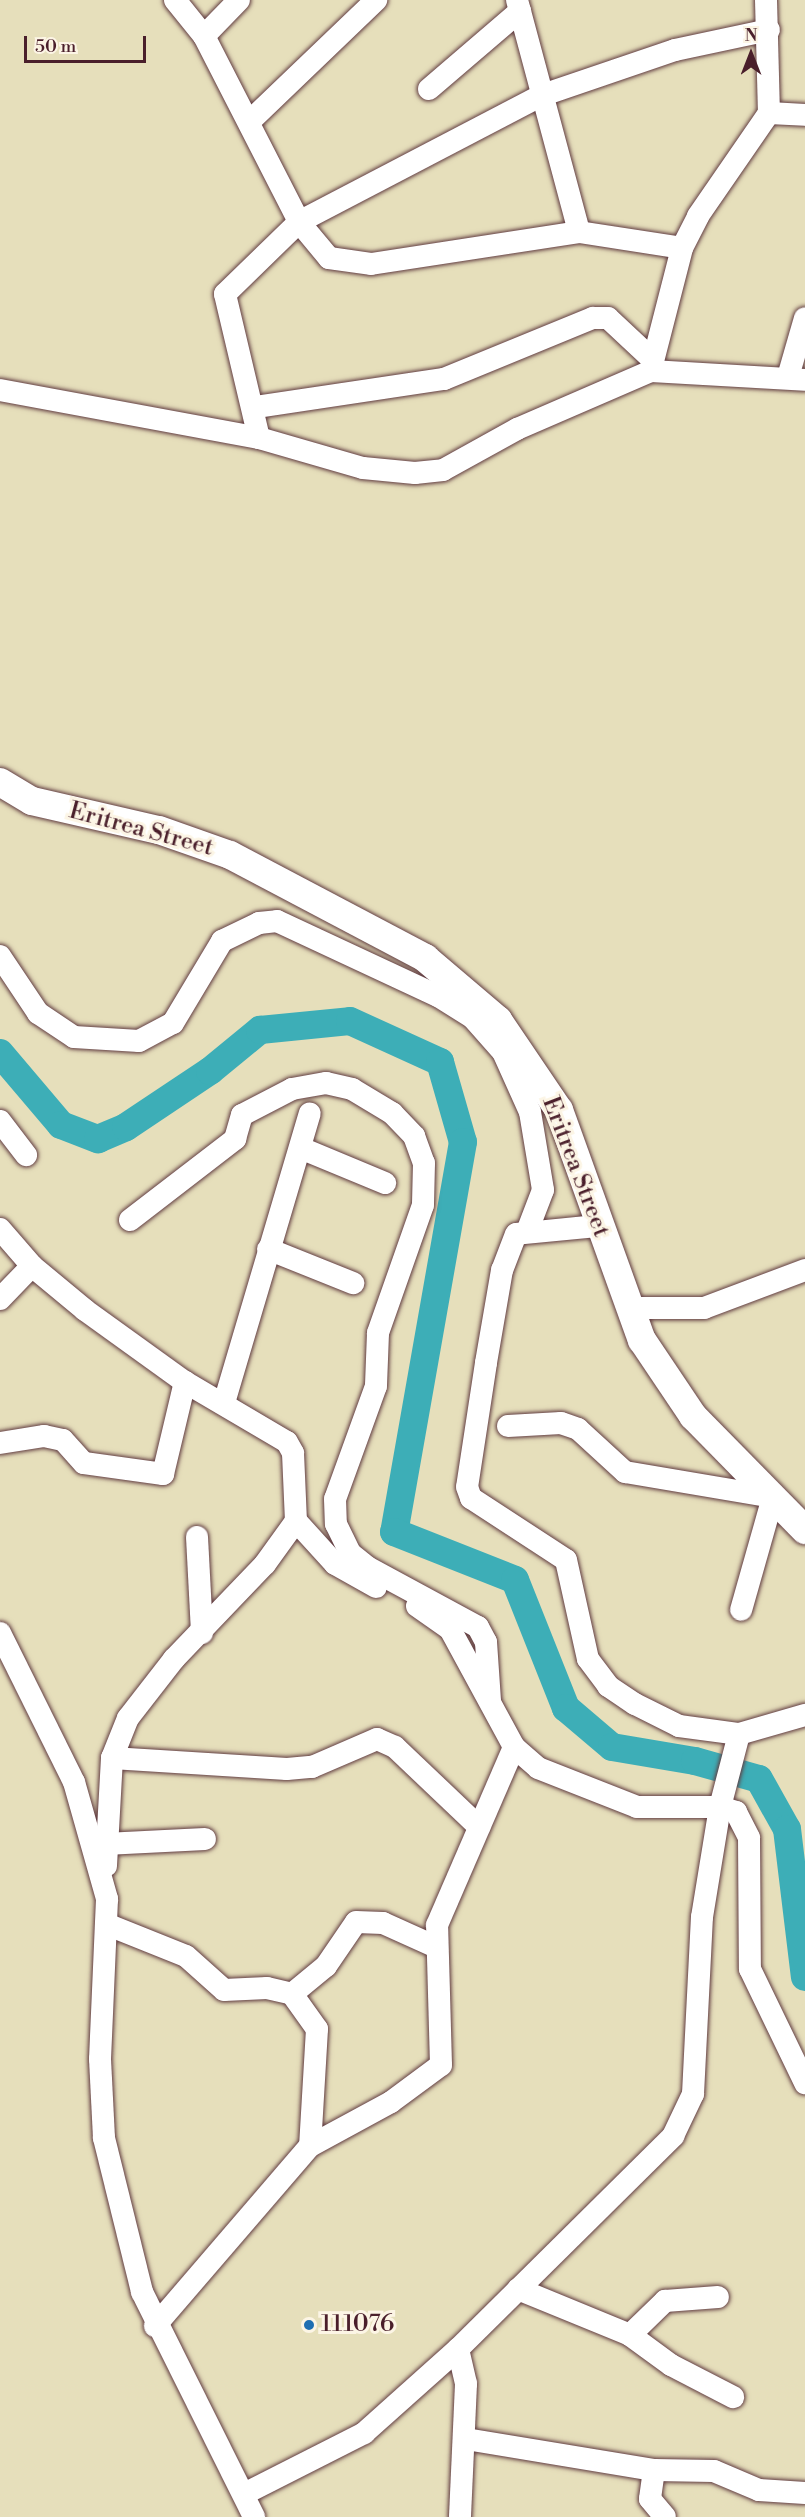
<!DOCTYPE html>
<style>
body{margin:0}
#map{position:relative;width:805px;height:2517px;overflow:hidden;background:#e6dfbb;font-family:"Libre Bodoni",serif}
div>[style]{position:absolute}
.river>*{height:28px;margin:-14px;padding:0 14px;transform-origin:14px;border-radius:14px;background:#3daeb7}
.roads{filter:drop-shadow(0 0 2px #613c41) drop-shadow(0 0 2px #613c41)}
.minor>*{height:22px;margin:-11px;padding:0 11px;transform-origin:11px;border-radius:11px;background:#fff}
.major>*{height:28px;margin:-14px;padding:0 14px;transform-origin:14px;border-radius:14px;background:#fff}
.dots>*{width:16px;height:16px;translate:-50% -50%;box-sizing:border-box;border:3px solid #fcf5e5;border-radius:50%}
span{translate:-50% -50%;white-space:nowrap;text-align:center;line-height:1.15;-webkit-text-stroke:6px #fcf5e5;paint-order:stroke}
.street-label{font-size:24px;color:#4a1f2b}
.poi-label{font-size:24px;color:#4a1f2b}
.left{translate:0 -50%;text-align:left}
.north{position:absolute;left:721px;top:24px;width:60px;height:60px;-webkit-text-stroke:4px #fcf5e5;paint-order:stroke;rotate:0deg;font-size:16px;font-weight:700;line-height:24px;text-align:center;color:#4a1f2b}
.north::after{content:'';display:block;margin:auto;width:21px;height:27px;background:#4a1f2b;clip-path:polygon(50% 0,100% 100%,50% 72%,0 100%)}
.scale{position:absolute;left:24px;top:36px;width:122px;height:27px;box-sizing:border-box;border:3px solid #4a1f2b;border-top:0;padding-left:8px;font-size:18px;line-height:21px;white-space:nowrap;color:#4a1f2b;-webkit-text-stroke:4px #fcf5e5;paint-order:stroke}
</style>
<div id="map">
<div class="river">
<i style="left:0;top:1053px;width:94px;rotate:49.7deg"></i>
<i style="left:61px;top:1125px;width:40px;rotate:21deg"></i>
<i style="left:98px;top:1139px;width:30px;rotate:-23deg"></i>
<i style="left:126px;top:1127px;width:101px;rotate:-33.7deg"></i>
<i style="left:210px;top:1071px;width:65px;rotate:-39.4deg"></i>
<i style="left:260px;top:1030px;width:90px;rotate:-5.7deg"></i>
<i style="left:350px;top:1021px;width:99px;rotate:24.5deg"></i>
<i style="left:440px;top:1062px;width:83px;rotate:74deg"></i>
<i style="left:463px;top:1142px;width:396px;rotate:100deg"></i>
<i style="left:394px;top:1532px;width:130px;rotate:21.6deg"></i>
<i style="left:515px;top:1580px;width:138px;rotate:68.3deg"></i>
<i style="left:566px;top:1708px;width:60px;rotate:40.3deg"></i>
<i style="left:612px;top:1747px;width:84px;rotate:9.6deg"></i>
<i style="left:695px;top:1761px;width:66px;rotate:15.7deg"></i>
<i style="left:759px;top:1779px;width:57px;rotate:60.8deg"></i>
<i style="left:787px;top:1829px;width:149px;rotate:83.1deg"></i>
</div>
<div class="roads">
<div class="minor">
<i style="left:175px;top:0;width:46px;rotate:51.1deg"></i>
<i style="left:204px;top:36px;width:209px;rotate:62.9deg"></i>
<i style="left:299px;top:222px;width:47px;rotate:50.2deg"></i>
<i style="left:329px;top:258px;width:42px;rotate:8.1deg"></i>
<i style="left:371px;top:264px;width:210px;rotate:-8.7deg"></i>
<i style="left:579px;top:232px;width:104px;rotate:8.8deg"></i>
<i style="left:517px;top:0;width:240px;rotate:75deg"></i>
<i style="left:766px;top:0;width:113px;rotate:88.5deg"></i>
<i style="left:204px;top:36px;width:50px;rotate:-45.8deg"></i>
<i style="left:429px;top:89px;width:120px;rotate:-40.6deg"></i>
<i style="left:250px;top:121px;width:175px;rotate:-43.8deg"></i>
<i style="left:651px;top:369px;width:125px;rotate:-75.6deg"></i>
<i style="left:682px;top:248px;width:36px;rotate:-63deg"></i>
<i style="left:698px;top:216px;width:125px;rotate:-55.4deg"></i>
<i style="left:769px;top:113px;width:36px;rotate:3deg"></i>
<i style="left:788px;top:377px;width:61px;rotate:-73.9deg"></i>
<i style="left:0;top:390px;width:263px;rotate:10.5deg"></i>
<i style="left:259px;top:438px;width:108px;rotate:16.1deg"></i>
<i style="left:363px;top:468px;width:52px;rotate:5.5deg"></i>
<i style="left:415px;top:473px;width:28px;rotate:-6deg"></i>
<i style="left:443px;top:470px;width:85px;rotate:-29deg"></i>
<i style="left:517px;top:429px;width:146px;rotate:-23.4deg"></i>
<i style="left:651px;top:371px;width:154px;rotate:3.3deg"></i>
<i style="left:256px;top:407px;width:190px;rotate:-8.5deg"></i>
<i style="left:444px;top:379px;width:161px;rotate:-22.3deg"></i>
<i style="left:593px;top:318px;width:15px"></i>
<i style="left:608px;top:318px;width:60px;rotate:43deg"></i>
<i style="left:259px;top:438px;width:148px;rotate:-103.3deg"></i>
<i style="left:225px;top:294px;width:103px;rotate:-44.2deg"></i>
<i style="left:299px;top:222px;width:272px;rotate:-27.6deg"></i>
<i style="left:540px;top:96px;width:143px;rotate:-18.8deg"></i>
<i style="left:675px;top:50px;width:96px;rotate:-12deg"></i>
<i style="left:0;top:956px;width:69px;rotate:56.3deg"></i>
<i style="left:38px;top:1013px;width:43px;rotate:33.7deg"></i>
<i style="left:74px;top:1037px;width:65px;rotate:3.5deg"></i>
<i style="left:139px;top:1041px;width:38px;rotate:-28deg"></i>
<i style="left:173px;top:1023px;width:96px;rotate:-59.1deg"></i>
<i style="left:222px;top:941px;width:41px;rotate:-25.9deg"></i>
<i style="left:259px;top:923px;width:18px;rotate:-6deg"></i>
<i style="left:277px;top:921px;width:178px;rotate:25deg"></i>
<i style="left:438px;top:996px;width:40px;rotate:32deg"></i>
<i style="left:472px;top:1017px;width:47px;rotate:48.5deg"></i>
<i style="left:503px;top:1052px;width:66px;rotate:65.8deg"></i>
<i style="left:530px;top:1112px;width:79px;rotate:80.5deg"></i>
<i style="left:543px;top:1190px;width:42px;rotate:111deg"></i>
<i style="left:0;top:1121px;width:43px;rotate:52.6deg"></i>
<i style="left:303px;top:1149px;width:89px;rotate:22.5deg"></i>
<i style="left:130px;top:1220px;width:133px;rotate:-37.6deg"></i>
<i style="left:235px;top:1139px;width:25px;rotate:-74deg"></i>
<i style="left:242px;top:1115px;width:56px;rotate:-27.5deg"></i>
<i style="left:292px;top:1089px;width:35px;rotate:-10deg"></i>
<i style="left:326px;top:1083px;width:27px;rotate:13deg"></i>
<i style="left:352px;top:1089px;width:47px;rotate:31deg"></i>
<i style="left:392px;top:1113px;width:32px;rotate:46deg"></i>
<i style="left:414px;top:1136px;width:29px;rotate:70deg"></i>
<i style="left:424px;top:1163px;width:42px;rotate:91.4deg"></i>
<i style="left:423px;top:1205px;width:136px;rotate:109.4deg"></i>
<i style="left:378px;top:1333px;width:53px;rotate:92.2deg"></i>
<i style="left:376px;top:1386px;width:120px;rotate:109.9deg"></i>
<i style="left:335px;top:1499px;width:25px;rotate:88deg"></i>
<i style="left:336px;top:1524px;width:32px;rotate:64deg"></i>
<i style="left:350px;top:1553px;width:22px;rotate:39deg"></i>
<i style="left:367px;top:1567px;width:126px;rotate:28.4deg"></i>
<i style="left:478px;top:1627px;width:17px;rotate:62deg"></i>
<i style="left:486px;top:1642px;width:59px;rotate:86.1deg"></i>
<i style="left:597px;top:1226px;width:81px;rotate:174.4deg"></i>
<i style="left:516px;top:1234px;width:39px;rotate:111deg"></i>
<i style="left:502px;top:1270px;width:94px;rotate:99.8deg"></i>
<i style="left:486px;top:1363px;width:125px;rotate:98.7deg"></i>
<i style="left:467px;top:1487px;width:12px;rotate:70deg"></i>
<i style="left:471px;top:1498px;width:113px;rotate:33.1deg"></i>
<i style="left:566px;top:1560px;width:101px;rotate:77.5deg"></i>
<i style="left:588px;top:1659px;width:34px;rotate:53deg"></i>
<i style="left:608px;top:1686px;width:32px;rotate:34deg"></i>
<i style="left:635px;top:1704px;width:49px;rotate:26.6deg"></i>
<i style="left:679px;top:1726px;width:61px;rotate:7.6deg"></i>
<i style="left:739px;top:1734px;width:69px;rotate:-16.1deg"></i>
<i style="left:0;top:1229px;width:49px;rotate:49.1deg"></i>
<i style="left:32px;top:1266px;width:69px;rotate:39.7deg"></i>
<i style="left:85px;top:1310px;width:123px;rotate:35.8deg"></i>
<i style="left:185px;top:1382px;width:118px;rotate:30.5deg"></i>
<i style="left:287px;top:1442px;width:13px;rotate:61deg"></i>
<i style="left:293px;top:1453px;width:68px;rotate:87.5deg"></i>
<i style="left:296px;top:1521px;width:53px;rotate:125.8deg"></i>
<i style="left:265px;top:1564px;width:132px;rotate:133.8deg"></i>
<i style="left:174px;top:1659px;width:75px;rotate:127.9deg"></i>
<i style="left:128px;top:1718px;width:43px;rotate:111.8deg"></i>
<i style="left:112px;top:1758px;width:108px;rotate:93.2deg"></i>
<i style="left:268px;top:1249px;width:92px;rotate:21.8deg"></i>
<i style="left:0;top:1299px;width:46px;rotate:-45.9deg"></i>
<i style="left:628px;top:1308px;width:76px"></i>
<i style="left:704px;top:1308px;width:108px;rotate:-20.6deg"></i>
<i style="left:224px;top:1403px;width:302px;rotate:-73.5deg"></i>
<i style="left:508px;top:1426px;width:53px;rotate:-3.2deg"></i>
<i style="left:561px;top:1423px;width:18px;rotate:19deg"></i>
<i style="left:578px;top:1429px;width:64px;rotate:42.5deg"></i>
<i style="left:625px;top:1472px;width:150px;rotate:9.6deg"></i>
<i style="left:773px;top:1497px;width:117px;rotate:105.8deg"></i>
<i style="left:0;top:1443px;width:45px;rotate:-9deg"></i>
<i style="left:44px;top:1436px;width:19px;rotate:12deg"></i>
<i style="left:63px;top:1440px;width:31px;rotate:48deg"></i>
<i style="left:84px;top:1463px;width:80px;rotate:7.9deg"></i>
<i style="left:163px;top:1474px;width:95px;rotate:-76.6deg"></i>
<i style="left:296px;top:1521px;width:58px;rotate:47.8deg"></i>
<i style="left:335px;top:1564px;width:47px;rotate:29.3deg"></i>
<i style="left:197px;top:1537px;width:96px;rotate:87deg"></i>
<i style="left:417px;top:1606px;width:40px;rotate:34.9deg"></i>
<i style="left:450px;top:1629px;width:134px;rotate:61.5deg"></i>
<i style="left:514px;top:1747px;width:32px;rotate:41deg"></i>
<i style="left:538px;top:1768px;width:106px;rotate:21.5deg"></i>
<i style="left:637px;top:1807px;width:83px"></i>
<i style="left:720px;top:1807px;width:17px;rotate:17deg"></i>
<i style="left:736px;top:1812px;width:29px;rotate:63deg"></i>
<i style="left:749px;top:1838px;width:131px;rotate:89.6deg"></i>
<i style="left:750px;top:1969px;width:127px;rotate:64.2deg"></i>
<i style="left:0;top:1633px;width:166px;rotate:63.6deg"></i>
<i style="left:74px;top:1782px;width:122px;rotate:74.2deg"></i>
<i style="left:107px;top:1899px;width:160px;rotate:92.5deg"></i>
<i style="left:100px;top:2059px;width:79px;rotate:87.1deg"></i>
<i style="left:104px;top:2138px;width:159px;rotate:76.1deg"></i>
<i style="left:142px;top:2292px;width:251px;rotate:63.5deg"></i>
<i style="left:112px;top:1758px;width:175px;rotate:3.6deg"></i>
<i style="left:287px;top:1769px;width:25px;rotate:-5deg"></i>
<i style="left:312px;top:1767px;width:71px;rotate:-23.3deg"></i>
<i style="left:377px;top:1739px;width:20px;rotate:24deg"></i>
<i style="left:395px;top:1747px;width:116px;rotate:43.6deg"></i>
<i style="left:105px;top:1844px;width:100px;rotate:-2.9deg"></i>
<i style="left:106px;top:1924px;width:86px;rotate:21.8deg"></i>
<i style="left:186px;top:1956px;width:51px;rotate:41.8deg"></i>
<i style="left:224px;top:1990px;width:43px;rotate:-2.7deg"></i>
<i style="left:267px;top:1988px;width:26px;rotate:13deg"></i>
<i style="left:292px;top:1994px;width:43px;rotate:54.5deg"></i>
<i style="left:317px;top:2029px;width:117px;rotate:93.4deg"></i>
<i style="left:292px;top:1994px;width:44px;rotate:-39.5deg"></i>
<i style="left:326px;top:1966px;width:53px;rotate:-55.7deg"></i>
<i style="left:356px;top:1922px;width:27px;rotate:2deg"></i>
<i style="left:383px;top:1923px;width:56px;rotate:24.3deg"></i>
<i style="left:518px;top:2289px;width:121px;rotate:22.3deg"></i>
<i style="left:630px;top:2335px;width:51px;rotate:36.2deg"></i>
<i style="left:671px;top:2365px;width:70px;rotate:27.3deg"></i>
<i style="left:155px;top:2326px;width:238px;rotate:-49.3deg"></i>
<i style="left:310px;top:2146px;width:92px;rotate:-28.5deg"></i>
<i style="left:391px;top:2102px;width:62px;rotate:-36.5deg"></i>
<i style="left:441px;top:2065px;width:140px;rotate:-91.6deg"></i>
<i style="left:437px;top:1925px;width:194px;rotate:-66.6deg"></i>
<i style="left:630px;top:2335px;width:49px;rotate:-44.2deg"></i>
<i style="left:665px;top:2301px;width:53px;rotate:-4.3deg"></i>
<i style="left:458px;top:2349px;width:36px;rotate:77deg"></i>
<i style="left:466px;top:2384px;width:133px;rotate:92.6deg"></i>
<i style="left:466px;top:2439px;width:191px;rotate:9.4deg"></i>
<i style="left:654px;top:2470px;width:29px;rotate:98deg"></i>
<i style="left:650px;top:2499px;width:23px;rotate:50deg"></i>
<i style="left:654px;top:2470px;width:60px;rotate:1deg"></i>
<i style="left:714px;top:2471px;width:49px;rotate:22.9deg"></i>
<i style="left:759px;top:2490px;width:46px;rotate:3.7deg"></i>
<i style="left:244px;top:2494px;width:135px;rotate:-26.9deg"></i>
<i style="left:364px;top:2433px;width:126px;rotate:-41.8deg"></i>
<i style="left:458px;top:2349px;width:303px;rotate:-44.7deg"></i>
<i style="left:673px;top:2136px;width:47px;rotate:-64.5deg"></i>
<i style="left:693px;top:2094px;width:177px;rotate:-87.1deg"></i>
<i style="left:702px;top:1917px;width:111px;rotate:-80.7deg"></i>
<i style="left:720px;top:1807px;width:75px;rotate:-75.4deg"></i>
</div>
<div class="major">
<i style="left:0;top:782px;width:37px;rotate:31deg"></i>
<i style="left:32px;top:801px;width:130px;rotate:12.9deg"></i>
<i style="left:159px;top:830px;width:75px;rotate:19.4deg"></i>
<i style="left:230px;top:855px;width:221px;rotate:27.8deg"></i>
<i style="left:425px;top:958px;width:96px;rotate:40.3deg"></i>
<i style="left:498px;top:1020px;width:109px;rotate:55.9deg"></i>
<i style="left:559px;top:1110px;width:245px;rotate:70.2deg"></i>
<i style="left:642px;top:1340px;width:92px;rotate:56.1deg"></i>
<i style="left:693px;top:1416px;width:160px;rotate:45.5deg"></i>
</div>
</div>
<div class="dots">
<i style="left:309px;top:2325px;background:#1f6fb2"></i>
</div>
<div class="street-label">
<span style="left:141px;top:830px;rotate:15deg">Eritrea Street</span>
<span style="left:575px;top:1167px;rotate:69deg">Eritrea Street</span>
</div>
<div class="poi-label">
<span class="left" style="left:321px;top:2325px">111076</span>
</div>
<div class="north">N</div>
<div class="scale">50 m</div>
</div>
